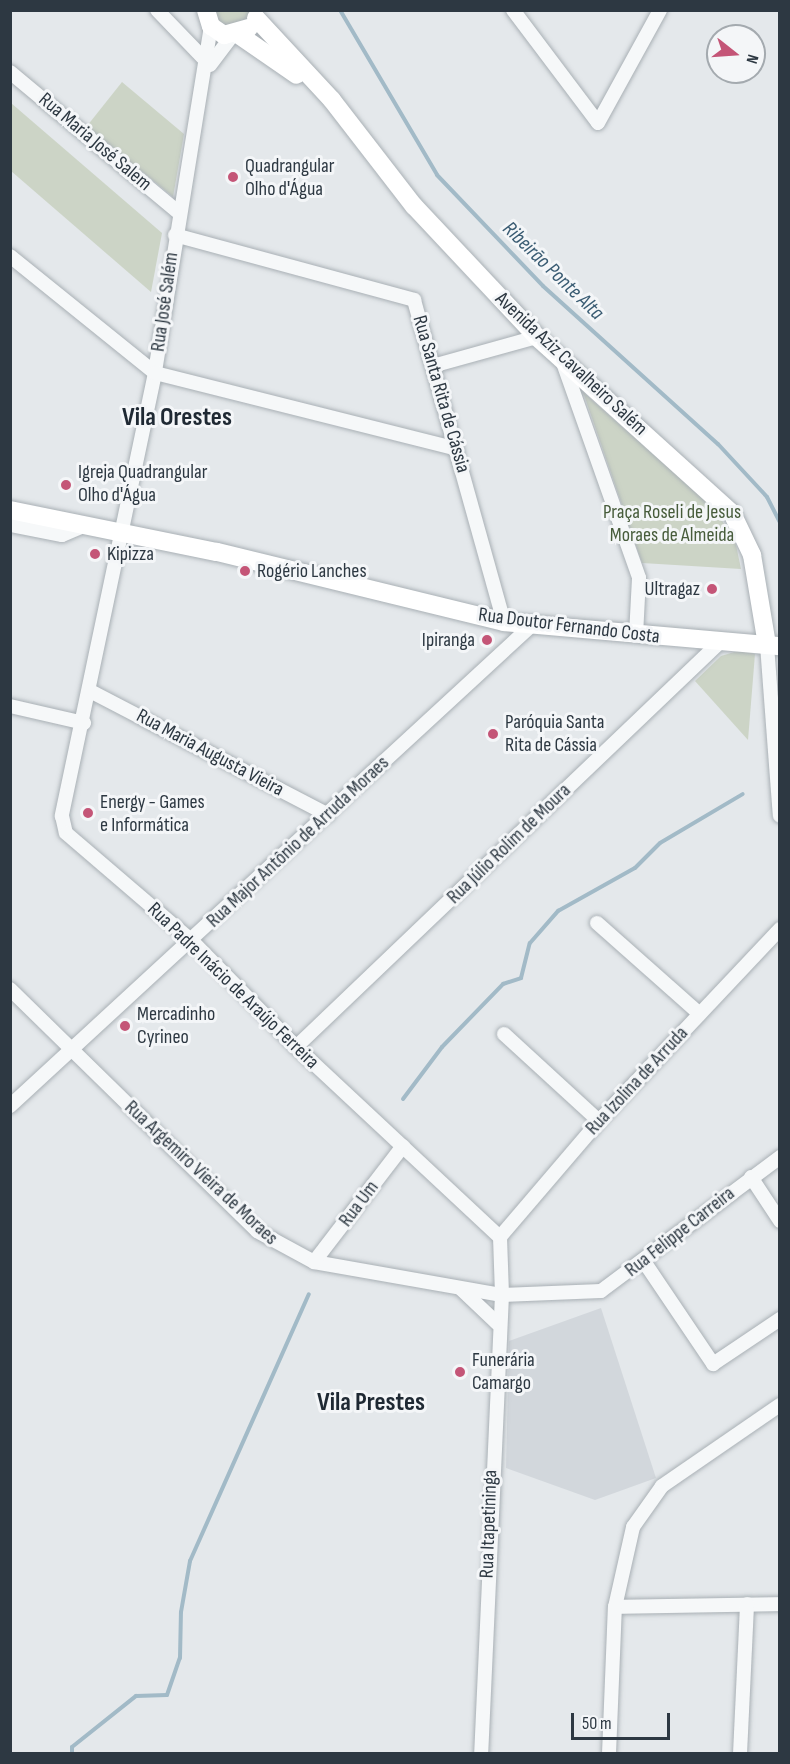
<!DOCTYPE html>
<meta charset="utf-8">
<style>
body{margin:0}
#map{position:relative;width:790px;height:1764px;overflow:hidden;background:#e4e8eb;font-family:"Sofia Sans Condensed",sans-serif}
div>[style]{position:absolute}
.built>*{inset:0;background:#d2d7dc}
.green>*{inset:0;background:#ccd4c6}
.stream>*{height:4px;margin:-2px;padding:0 2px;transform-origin:2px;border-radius:2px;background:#a2bac7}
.roads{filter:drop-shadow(0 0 2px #a9b0b5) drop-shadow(0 0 2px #a9b0b5)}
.minor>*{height:14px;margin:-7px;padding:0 7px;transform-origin:7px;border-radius:7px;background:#f6f8f9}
.major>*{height:18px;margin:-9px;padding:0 9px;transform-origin:9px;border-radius:9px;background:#fff}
.dots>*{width:16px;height:16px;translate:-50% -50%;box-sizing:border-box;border:3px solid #f4f6f8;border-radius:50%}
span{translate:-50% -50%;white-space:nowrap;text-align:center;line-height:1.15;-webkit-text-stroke:6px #f4f6f8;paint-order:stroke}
.street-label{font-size:20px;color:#2d3842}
.poi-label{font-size:20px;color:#2d3842}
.left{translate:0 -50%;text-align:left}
.right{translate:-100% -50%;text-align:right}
.park-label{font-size:20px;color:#475c3b}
.water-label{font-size:21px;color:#3a5c73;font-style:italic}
.district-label{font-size:26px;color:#1f2933;font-weight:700}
.frame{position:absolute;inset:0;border:12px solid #2d3842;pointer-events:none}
.north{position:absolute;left:706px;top:24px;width:60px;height:60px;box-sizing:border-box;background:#f4f6f8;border:2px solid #a4aaaf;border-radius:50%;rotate:107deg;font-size:16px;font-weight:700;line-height:24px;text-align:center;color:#2d3842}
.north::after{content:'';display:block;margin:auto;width:21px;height:27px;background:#c45577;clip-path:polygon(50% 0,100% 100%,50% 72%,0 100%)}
.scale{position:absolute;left:571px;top:1713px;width:99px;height:27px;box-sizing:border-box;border:3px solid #2d3842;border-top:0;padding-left:8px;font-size:18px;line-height:21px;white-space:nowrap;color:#2d3842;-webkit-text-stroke:4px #f4f6f8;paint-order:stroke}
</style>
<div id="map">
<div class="built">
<i style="clip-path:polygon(601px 1308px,656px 1478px,595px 1500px,506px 1468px,509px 1341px)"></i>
</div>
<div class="green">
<i style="clip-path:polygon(211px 10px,252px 10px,247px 24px,223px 29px)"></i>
<i style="clip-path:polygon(122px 82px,184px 134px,173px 197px,87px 126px)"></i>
<i style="clip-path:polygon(11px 103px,162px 233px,151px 292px,11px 171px)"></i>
<i style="clip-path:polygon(583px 392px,716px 510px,736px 545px,741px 569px,642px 563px)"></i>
<i style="clip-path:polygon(741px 650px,755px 654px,748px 740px,695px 681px,721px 656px)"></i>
</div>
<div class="stream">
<i style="left:340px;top:10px;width:191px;rotate:59.5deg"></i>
<i style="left:437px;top:175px;width:153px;rotate:46.3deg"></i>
<i style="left:543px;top:286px;width:236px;rotate:42.1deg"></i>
<i style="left:718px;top:444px;width:72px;rotate:47.2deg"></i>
<i style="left:767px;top:497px;width:29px;rotate:63deg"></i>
<i style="left:403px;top:1099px;width:65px;rotate:-53.1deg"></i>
<i style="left:442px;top:1047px;width:88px;rotate:-45.9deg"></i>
<i style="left:503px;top:984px;width:19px;rotate:-18deg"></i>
<i style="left:521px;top:978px;width:36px;rotate:-76deg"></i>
<i style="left:530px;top:943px;width:43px;rotate:-48.8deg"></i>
<i style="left:558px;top:911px;width:88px;rotate:-29.2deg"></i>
<i style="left:635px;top:868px;width:35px;rotate:-45deg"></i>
<i style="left:660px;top:843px;width:96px;rotate:-30.6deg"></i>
<i style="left:72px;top:1754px;width:7px;rotate:-90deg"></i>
<i style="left:72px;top:1747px;width:82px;rotate:-38.6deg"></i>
<i style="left:136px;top:1696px;width:31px;rotate:-2deg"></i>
<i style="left:167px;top:1695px;width:39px;rotate:-71deg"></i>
<i style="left:180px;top:1658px;width:46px;rotate:-88.8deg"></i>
<i style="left:181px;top:1612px;width:52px;rotate:-80deg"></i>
<i style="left:190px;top:1561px;width:292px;rotate:-66deg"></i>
</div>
<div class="roads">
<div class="minor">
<i style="left:157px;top:10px;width:72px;rotate:46.1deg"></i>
<i style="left:513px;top:10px;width:141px;rotate:53deg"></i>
<i style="left:598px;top:123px;width:129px;rotate:-61.2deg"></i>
<i style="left:211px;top:26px;width:351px;rotate:99.2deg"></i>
<i style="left:155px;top:373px;width:453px;rotate:101.9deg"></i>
<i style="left:62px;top:816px;width:17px;rotate:77deg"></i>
<i style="left:66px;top:833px;width:166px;rotate:40.6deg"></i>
<i style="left:192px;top:941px;width:148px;rotate:45.5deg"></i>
<i style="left:296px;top:1047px;width:279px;rotate:43deg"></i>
<i style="left:500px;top:1237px;width:58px;rotate:88deg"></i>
<i style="left:502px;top:1295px;width:459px;rotate:92.6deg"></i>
<i style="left:210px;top:65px;width:36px;rotate:-53deg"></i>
<i style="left:10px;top:72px;width:220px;rotate:39.8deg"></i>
<i style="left:175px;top:235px;width:248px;rotate:15.2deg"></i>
<i style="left:414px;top:300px;width:334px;rotate:74.4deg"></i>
<i style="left:10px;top:256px;width:186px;rotate:38.9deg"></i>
<i style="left:155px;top:373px;width:311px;rotate:14.1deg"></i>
<i style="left:562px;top:360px;width:231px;rotate:70.5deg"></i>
<i style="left:639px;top:578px;width:57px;rotate:93deg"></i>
<i style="left:436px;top:365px;width:105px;rotate:-15.5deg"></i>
<i style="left:10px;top:525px;width:53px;rotate:10.9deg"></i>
<i style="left:62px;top:535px;width:23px;rotate:-23deg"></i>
<i style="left:767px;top:645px;width:171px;rotate:85.7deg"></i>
<i style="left:92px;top:692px;width:266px;rotate:27.5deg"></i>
<i style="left:10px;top:706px;width:76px;rotate:12.9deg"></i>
<i style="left:597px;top:923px;width:137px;rotate:41.5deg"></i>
<i style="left:10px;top:989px;width:346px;rotate:44.4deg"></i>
<i style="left:257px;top:1231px;width:65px;rotate:28.5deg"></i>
<i style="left:314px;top:1262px;width:191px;rotate:10deg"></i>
<i style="left:502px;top:1295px;width:99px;rotate:-2.3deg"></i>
<i style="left:601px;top:1291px;width:224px;rotate:-36.8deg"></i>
<i style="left:504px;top:1034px;width:129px;rotate:42.5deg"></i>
<i style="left:296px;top:1047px;width:588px;rotate:-43.69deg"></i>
<i style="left:10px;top:1106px;width:710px;rotate:-42.66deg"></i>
<i style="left:751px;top:1177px;width:53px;rotate:56.6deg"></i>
<i style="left:500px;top:1237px;width:153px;rotate:-49.5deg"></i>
<i style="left:599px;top:1121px;width:264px;rotate:-46.7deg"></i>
<i style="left:314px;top:1262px;width:146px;rotate:-52.5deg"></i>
<i style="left:645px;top:1263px;width:122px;rotate:56deg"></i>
<i style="left:713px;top:1364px;width:81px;rotate:-33.9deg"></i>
<i style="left:461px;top:1289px;width:50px;rotate:43.4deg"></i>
<i style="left:615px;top:1607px;width:165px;rotate:-1deg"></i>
<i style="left:609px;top:1754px;width:147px;rotate:-87.7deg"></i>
<i style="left:615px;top:1607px;width:82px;rotate:-77.3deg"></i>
<i style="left:633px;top:1527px;width:50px;rotate:-54.7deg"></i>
<i style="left:662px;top:1486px;width:143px;rotate:-34.5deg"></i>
<i style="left:740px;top:1754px;width:150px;rotate:-87.3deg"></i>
</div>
<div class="major">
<i style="left:206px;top:10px;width:17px;rotate:73deg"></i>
<i style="left:211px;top:26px;width:16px;rotate:35deg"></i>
<i style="left:224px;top:35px;width:26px;rotate:-16deg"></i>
<i style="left:256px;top:18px;width:112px;rotate:47.2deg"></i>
<i style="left:332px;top:100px;width:134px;rotate:52.3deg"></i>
<i style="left:414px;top:206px;width:180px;rotate:46.8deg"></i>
<i style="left:537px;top:337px;width:263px;rotate:42.1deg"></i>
<i style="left:732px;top:513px;width:47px;rotate:64.5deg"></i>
<i style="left:752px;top:555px;width:91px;rotate:80.5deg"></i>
<i style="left:239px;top:35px;width:70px;rotate:34.6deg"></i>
<i style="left:10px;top:510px;width:211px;rotate:11.5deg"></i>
<i style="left:217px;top:552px;width:295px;rotate:13.7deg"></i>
<i style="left:504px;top:622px;width:277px;rotate:5deg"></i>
</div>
</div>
<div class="dots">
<i style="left:233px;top:177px;background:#c45577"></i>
<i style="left:66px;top:485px;background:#c45577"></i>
<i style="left:95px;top:554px;background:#c45577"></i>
<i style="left:245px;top:571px;background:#c45577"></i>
<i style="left:712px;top:589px;background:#c45577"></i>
<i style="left:487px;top:640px;background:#c45577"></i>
<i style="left:493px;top:734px;background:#c45577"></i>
<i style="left:88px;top:813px;background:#c45577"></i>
<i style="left:125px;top:1026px;background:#c45577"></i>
<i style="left:460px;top:1372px;background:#c45577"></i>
</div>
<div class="street-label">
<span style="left:95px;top:142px;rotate:40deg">Rua Maria José Salem</span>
<span style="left:165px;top:302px;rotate:-82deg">Rua José Salém</span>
<span style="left:571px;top:364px;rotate:43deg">Avenida Aziz Cavalheiro Salém</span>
<span style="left:441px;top:394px;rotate:74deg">Rua Santa Rita de Cássia</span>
<span style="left:569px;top:626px;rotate:7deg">Rua Doutor Fernando Costa</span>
<span style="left:210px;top:753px;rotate:28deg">Rua Maria Augusta Vieira</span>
<span style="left:298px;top:842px;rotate:-43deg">Rua Major Antônio de Arruda Moraes</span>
<span style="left:509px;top:844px;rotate:-44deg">Rua Júlio Rolim de Moura</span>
<span style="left:233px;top:986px;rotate:44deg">Rua Padre Inácio de Araújo Ferreira</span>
<span style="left:637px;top:1081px;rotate:-47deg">Rua Izolina de Arruda</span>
<span style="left:201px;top:1173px;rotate:43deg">Rua Argemiro Vieira de Moraes</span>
<span style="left:359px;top:1204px;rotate:-53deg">Rua Um</span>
<span style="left:680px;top:1232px;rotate:-38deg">Rua Felippe Carreira</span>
<span style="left:489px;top:1524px;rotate:-88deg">Rua Itapetininga</span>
</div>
<div class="poi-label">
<span class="left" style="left:245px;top:178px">Quadrangular<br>Olho d'Água</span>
<span class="left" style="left:78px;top:484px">Igreja Quadrangular<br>Olho d'Água</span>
<span class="left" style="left:107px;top:554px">Kipizza</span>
<span class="left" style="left:257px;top:571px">Rogério Lanches</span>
<span class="right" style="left:700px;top:589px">Ultragaz</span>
<span class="right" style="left:475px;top:640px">Ipiranga</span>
<span class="left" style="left:505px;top:734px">Paróquia Santa<br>Rita de Cássia</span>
<span class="left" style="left:100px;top:814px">Energy - Games<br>e Informática</span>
<span class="left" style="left:137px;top:1026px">Mercadinho<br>Cyrineo</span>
<span class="left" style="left:472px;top:1372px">Funerária<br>Camargo</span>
</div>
<div class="park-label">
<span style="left:672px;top:524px">Praça Roseli de Jesus<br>Moraes de Almeida</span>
</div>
<div class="water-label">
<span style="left:553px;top:271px;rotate:44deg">Ribeirão Ponte Alta</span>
</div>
<div class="district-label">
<span style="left:177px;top:418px">Vila Orestes</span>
<span style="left:371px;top:1403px">Vila Prestes</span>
</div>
<div class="frame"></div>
<div class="north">N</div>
<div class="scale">50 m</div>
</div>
